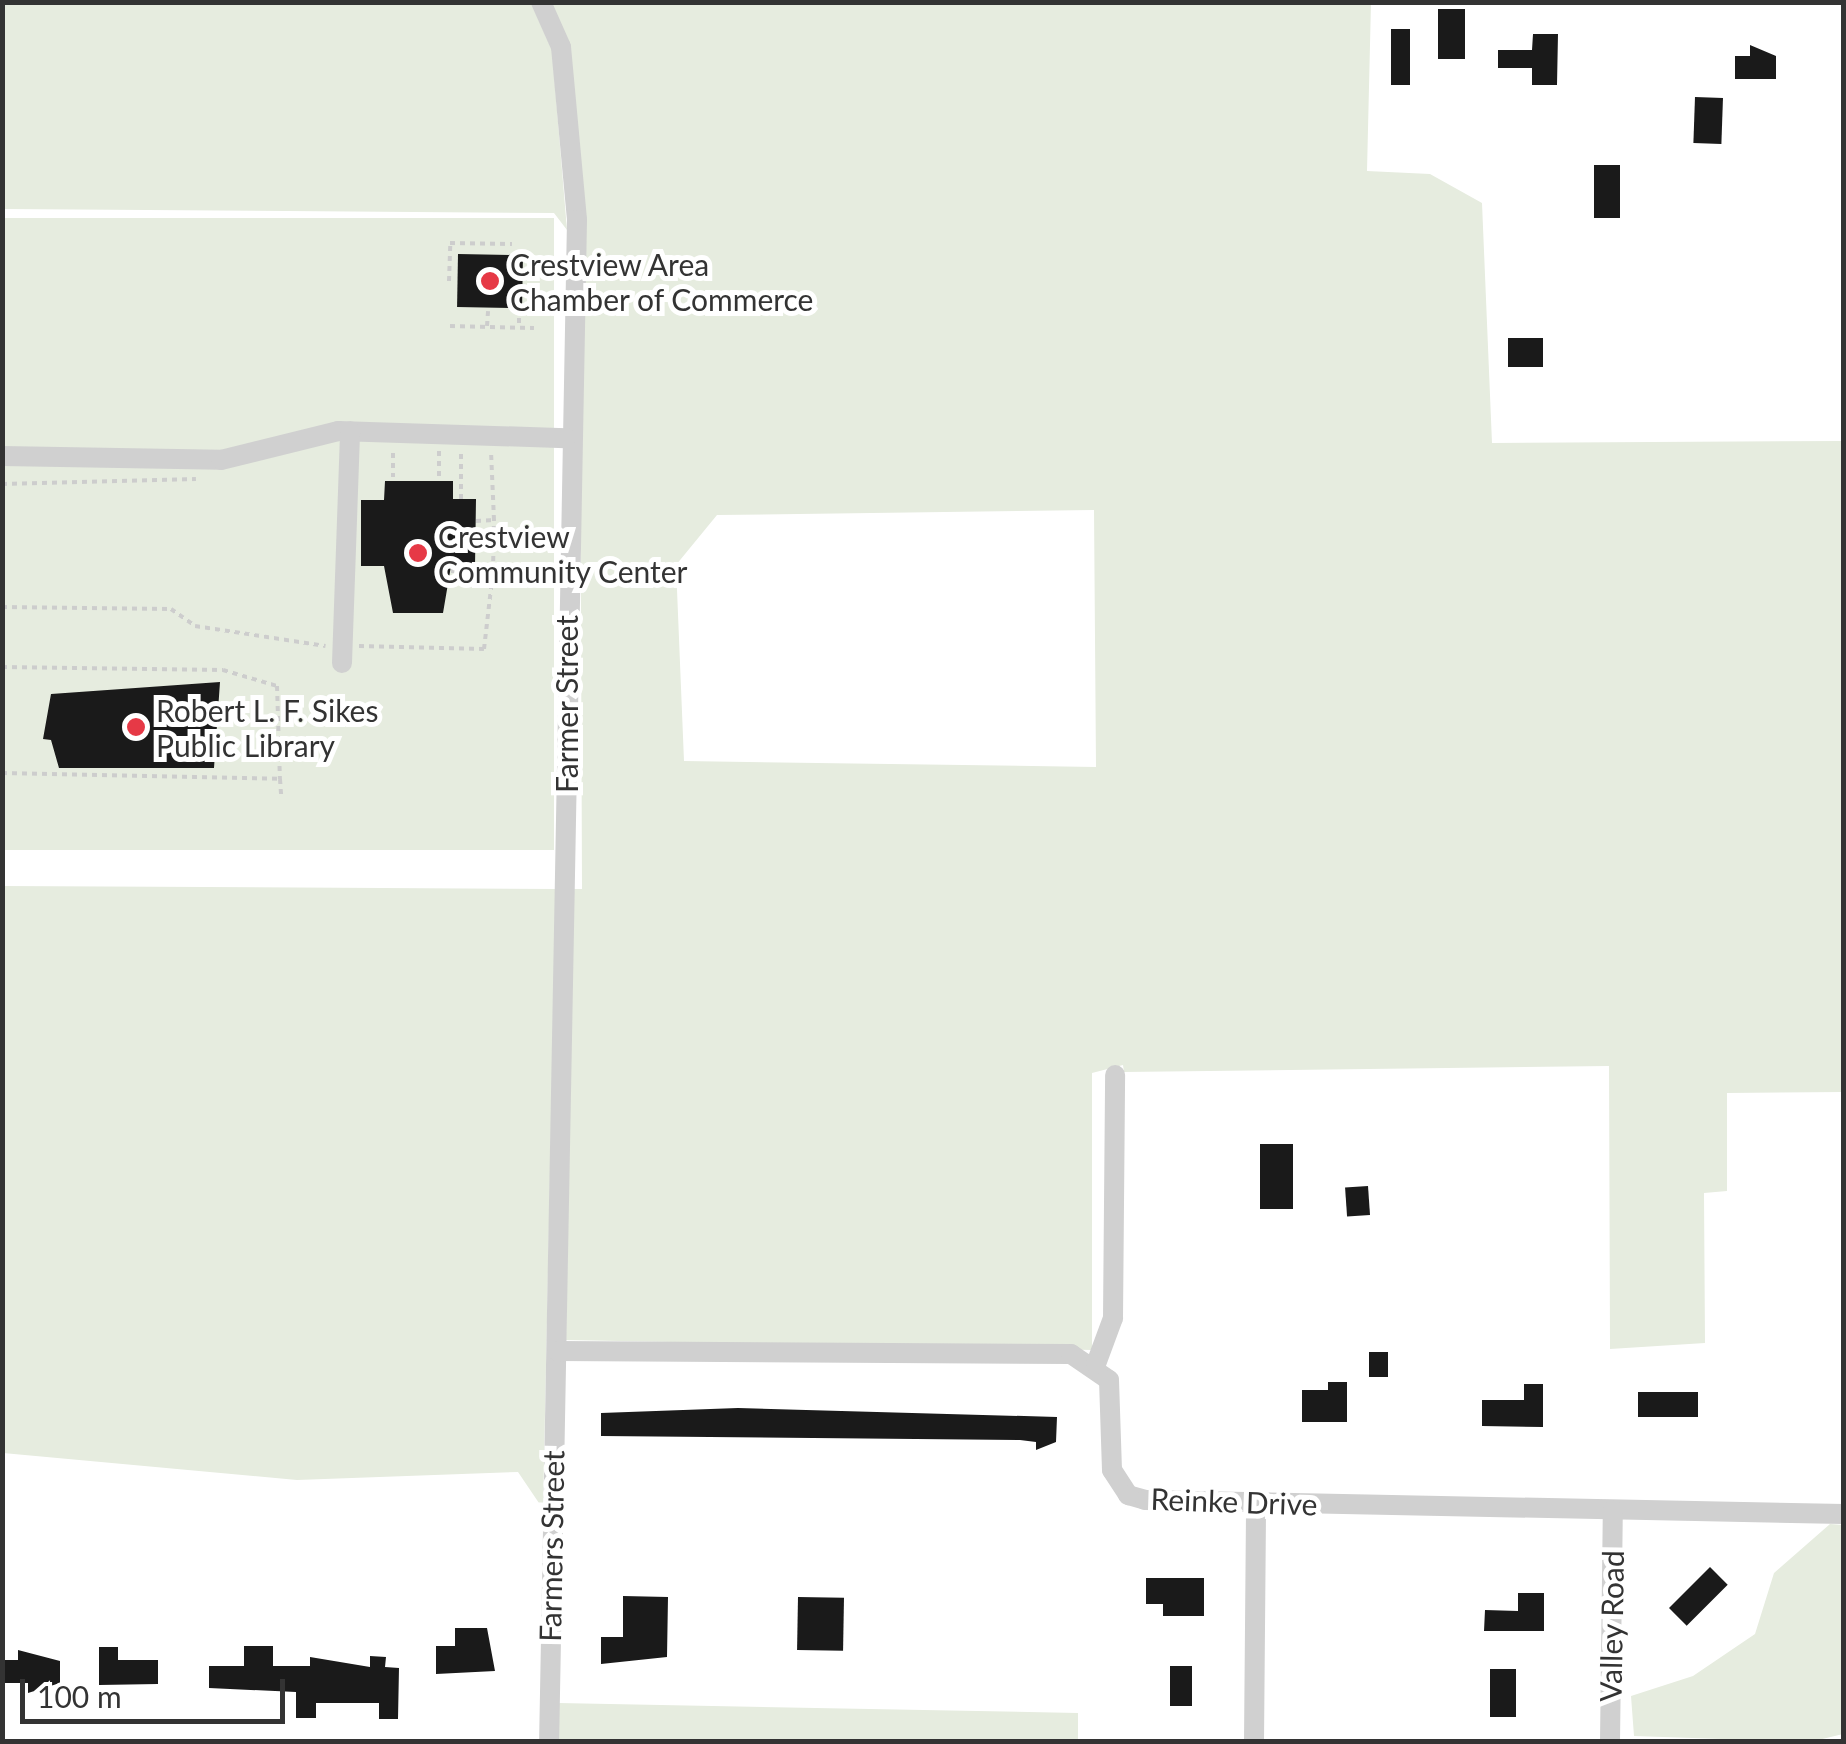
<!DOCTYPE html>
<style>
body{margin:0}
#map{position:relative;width:1846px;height:1744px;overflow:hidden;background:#fff;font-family:Lato,sans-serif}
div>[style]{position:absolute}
.green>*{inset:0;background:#e6ecdf;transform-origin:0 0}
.building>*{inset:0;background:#1a1a1a;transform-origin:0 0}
.path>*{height:4px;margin-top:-2px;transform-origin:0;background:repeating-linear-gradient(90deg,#cdcdcd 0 5px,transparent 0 10px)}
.minor>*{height:20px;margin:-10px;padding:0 10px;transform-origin:10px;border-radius:10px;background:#d0d0d0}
.dots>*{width:28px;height:28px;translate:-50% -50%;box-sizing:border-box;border:5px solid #fff;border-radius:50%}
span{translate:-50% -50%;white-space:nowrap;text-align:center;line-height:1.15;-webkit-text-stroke:10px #fff;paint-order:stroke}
.poi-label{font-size:30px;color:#333}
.left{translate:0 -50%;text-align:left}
.street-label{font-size:30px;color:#333}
.frame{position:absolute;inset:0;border:5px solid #333;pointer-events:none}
.scale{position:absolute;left:20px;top:1679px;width:265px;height:45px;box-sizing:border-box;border:5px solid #333;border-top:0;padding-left:12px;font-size:30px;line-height:35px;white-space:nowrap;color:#333;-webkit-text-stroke:8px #fff;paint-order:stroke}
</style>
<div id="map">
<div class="green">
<i style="clip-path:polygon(3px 3px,531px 3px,552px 50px,567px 230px,554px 213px,3px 209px)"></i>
<i style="clip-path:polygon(evenodd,551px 3px,1371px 3px,1367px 171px,1430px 174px,1482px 203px,1492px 443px,1843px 441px,1843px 1092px,1727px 1093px,1727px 1191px,1704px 1193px,1705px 1343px,1610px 1349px,1609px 1066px,1124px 1072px,1123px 1065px,1092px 1073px,1092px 1350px,566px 1340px,573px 889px,582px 889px,580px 341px,551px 3px,1094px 510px,1096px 767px,684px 761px,676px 565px,717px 515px,1094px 510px)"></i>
<i style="left:3px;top:218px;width:551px;height:632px"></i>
<i style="clip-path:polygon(3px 886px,556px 889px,543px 1509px,518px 1472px,297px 1480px,3px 1453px)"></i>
<i style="clip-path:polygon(1830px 1524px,1843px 1525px,1843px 1734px,1810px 1742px,1634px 1736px,1631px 1696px,1693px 1676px,1755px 1634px,1774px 1573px)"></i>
<i style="clip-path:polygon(558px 1703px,1078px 1713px,1078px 1741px,558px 1742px)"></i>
</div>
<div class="building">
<i style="left:1438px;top:9px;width:27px;height:50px"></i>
<i style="left:1391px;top:29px;width:19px;height:56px"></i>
<i style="clip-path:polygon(1533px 34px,1558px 34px,1557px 85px,1532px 85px,1532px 68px,1498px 68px,1498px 50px,1532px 50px)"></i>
<i style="clip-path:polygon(1750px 45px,1776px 56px,1776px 79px,1735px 79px,1735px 56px,1750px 56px)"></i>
<i style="left:1695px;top:97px;width:28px;height:46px;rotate:2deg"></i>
<i style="left:1594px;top:165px;width:26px;height:53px"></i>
<i style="left:458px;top:254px;width:65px;height:53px;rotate:1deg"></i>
<i style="left:1508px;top:338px;width:35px;height:29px"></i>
<i style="clip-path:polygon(385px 481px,453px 481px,453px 499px,476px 499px,475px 567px,451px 566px,443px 613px,393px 613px,384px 566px,361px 566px,361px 500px,384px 500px)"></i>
<i style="clip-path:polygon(220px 682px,214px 768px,59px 768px,51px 740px,43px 739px,51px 694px)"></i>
<i style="left:1260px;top:1144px;width:33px;height:65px"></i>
<i style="left:1368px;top:1186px;width:29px;height:23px;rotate:86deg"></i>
<i style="left:1369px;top:1352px;width:19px;height:25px"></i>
<i style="clip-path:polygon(1328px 1382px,1347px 1382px,1347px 1422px,1302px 1422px,1302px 1390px,1328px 1390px)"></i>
<i style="clip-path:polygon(1524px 1384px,1543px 1384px,1543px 1427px,1482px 1426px,1482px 1400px,1524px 1400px)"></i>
<i style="left:1638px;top:1392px;width:60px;height:25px"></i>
<i style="clip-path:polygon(738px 1408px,1057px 1417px,1056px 1442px,1036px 1450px,1036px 1442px,1020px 1440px,601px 1436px,601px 1413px)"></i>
<i style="left:1710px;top:1567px;width:25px;height:58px;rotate:45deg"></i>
<i style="clip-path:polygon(1146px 1578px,1204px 1578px,1204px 1616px,1163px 1616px,1163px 1604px,1146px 1604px)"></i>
<i style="clip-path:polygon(1518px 1593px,1544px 1593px,1544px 1631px,1484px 1631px,1485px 1610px,1518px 1611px)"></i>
<i style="clip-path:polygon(623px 1596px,668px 1597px,667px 1657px,601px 1664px,601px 1637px,623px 1637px)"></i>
<i style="left:798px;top:1597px;width:46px;height:53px;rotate:1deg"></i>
<i style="clip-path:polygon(455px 1628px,487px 1628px,495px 1671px,436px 1674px,436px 1646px,455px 1646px)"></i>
<i style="clip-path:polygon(244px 1646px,273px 1646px,273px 1666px,310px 1666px,310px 1657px,370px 1667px,370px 1656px,386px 1657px,385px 1667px,399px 1668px,398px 1719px,379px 1719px,379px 1703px,316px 1703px,316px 1718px,296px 1718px,296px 1692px,209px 1688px,209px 1666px,244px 1666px)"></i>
<i style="clip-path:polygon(99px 1647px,118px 1647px,118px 1660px,158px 1660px,158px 1684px,99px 1685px)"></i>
<i style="clip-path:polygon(18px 1650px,60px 1661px,60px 1683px,28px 1693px,28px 1683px,5px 1683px,5px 1660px,18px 1660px)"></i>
<i style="left:1170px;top:1666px;width:22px;height:40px"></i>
<i style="left:1490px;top:1669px;width:26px;height:48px"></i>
</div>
<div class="path">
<i style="left:449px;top:281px;width:38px;rotate:-88deg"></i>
<i style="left:450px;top:243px;width:62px;rotate:0.9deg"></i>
<i style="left:519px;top:308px;width:20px;rotate:90deg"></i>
<i style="left:450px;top:326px;width:84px;rotate:1.4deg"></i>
<i style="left:487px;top:326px;width:15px;rotate:-86deg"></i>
<i style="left:439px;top:451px;width:30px;rotate:90deg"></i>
<i style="left:393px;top:453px;width:24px;rotate:90deg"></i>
<i style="left:2px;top:484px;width:194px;rotate:-1.5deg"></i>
<i style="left:461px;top:499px;width:46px;rotate:-90deg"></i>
<i style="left:476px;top:521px;width:18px;rotate:-3deg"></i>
<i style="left:494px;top:520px;width:68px;rotate:-92.5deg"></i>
<i style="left:451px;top:571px;width:42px"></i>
<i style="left:493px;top:571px;width:51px;rotate:-88.9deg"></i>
<i style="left:2px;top:607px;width:169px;rotate:0.7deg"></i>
<i style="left:171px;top:609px;width:29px;rotate:35deg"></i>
<i style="left:195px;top:626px;width:132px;rotate:8.7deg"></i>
<i style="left:359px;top:646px;width:125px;rotate:1.4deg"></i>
<i style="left:484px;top:649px;width:79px;rotate:-83.4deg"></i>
<i style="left:2px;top:667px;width:221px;rotate:0.8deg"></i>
<i style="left:223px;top:670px;width:56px;rotate:16.5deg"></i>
<i style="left:277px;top:686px;width:93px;rotate:88.2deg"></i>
<i style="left:2px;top:773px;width:278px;rotate:1.2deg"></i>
<i style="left:280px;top:779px;width:16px;rotate:86deg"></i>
</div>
<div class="minor">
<i style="left:541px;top:2px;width:49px;rotate:66deg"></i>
<i style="left:561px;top:47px;width:174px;rotate:84.7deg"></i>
<i style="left:577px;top:220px;width:1522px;rotate:91.05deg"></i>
<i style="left:2px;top:456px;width:219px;rotate:1deg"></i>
<i style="left:221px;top:460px;width:121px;rotate:-13.9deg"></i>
<i style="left:338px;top:431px;width:228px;rotate:1.8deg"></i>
<i style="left:342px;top:663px;width:232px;rotate:-88deg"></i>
<i style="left:557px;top:1351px;width:514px;rotate:0.33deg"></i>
<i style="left:1071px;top:1354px;width:46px;rotate:34.4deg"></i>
<i style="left:1109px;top:1380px;width:90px;rotate:88.1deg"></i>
<i style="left:1112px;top:1470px;width:30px;rotate:57deg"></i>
<i style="left:1128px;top:1495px;width:18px;rotate:16deg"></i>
<i style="left:1145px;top:1500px;width:699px;rotate:1.15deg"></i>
<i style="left:1096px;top:1364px;width:49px;rotate:-69.7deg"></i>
<i style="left:1113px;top:1318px;width:243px;rotate:-89.5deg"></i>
<i style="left:1254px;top:1742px;width:238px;rotate:-89.5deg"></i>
<i style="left:1610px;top:1742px;width:232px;rotate:-89.3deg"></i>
</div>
<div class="dots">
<i style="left:490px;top:281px;background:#e63946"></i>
<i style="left:418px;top:553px;background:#e63946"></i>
<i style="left:136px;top:727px;background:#e63946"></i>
</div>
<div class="poi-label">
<span class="left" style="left:510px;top:281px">Crestview Area<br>Chamber of Commerce</span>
<span class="left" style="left:438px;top:553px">Crestview<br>Community Center</span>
<span class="left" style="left:156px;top:727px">Robert L. F. Sikes<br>Public Library</span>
</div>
<div class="street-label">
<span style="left:566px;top:704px;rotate:-90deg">Farmer Street</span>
<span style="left:1234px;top:1501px;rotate:2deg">Reinke Drive</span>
<span style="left:551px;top:1546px;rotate:-89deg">Farmers Street</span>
<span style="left:1611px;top:1626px;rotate:-89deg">Valley Road</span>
</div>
<div class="frame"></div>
<div class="scale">100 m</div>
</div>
